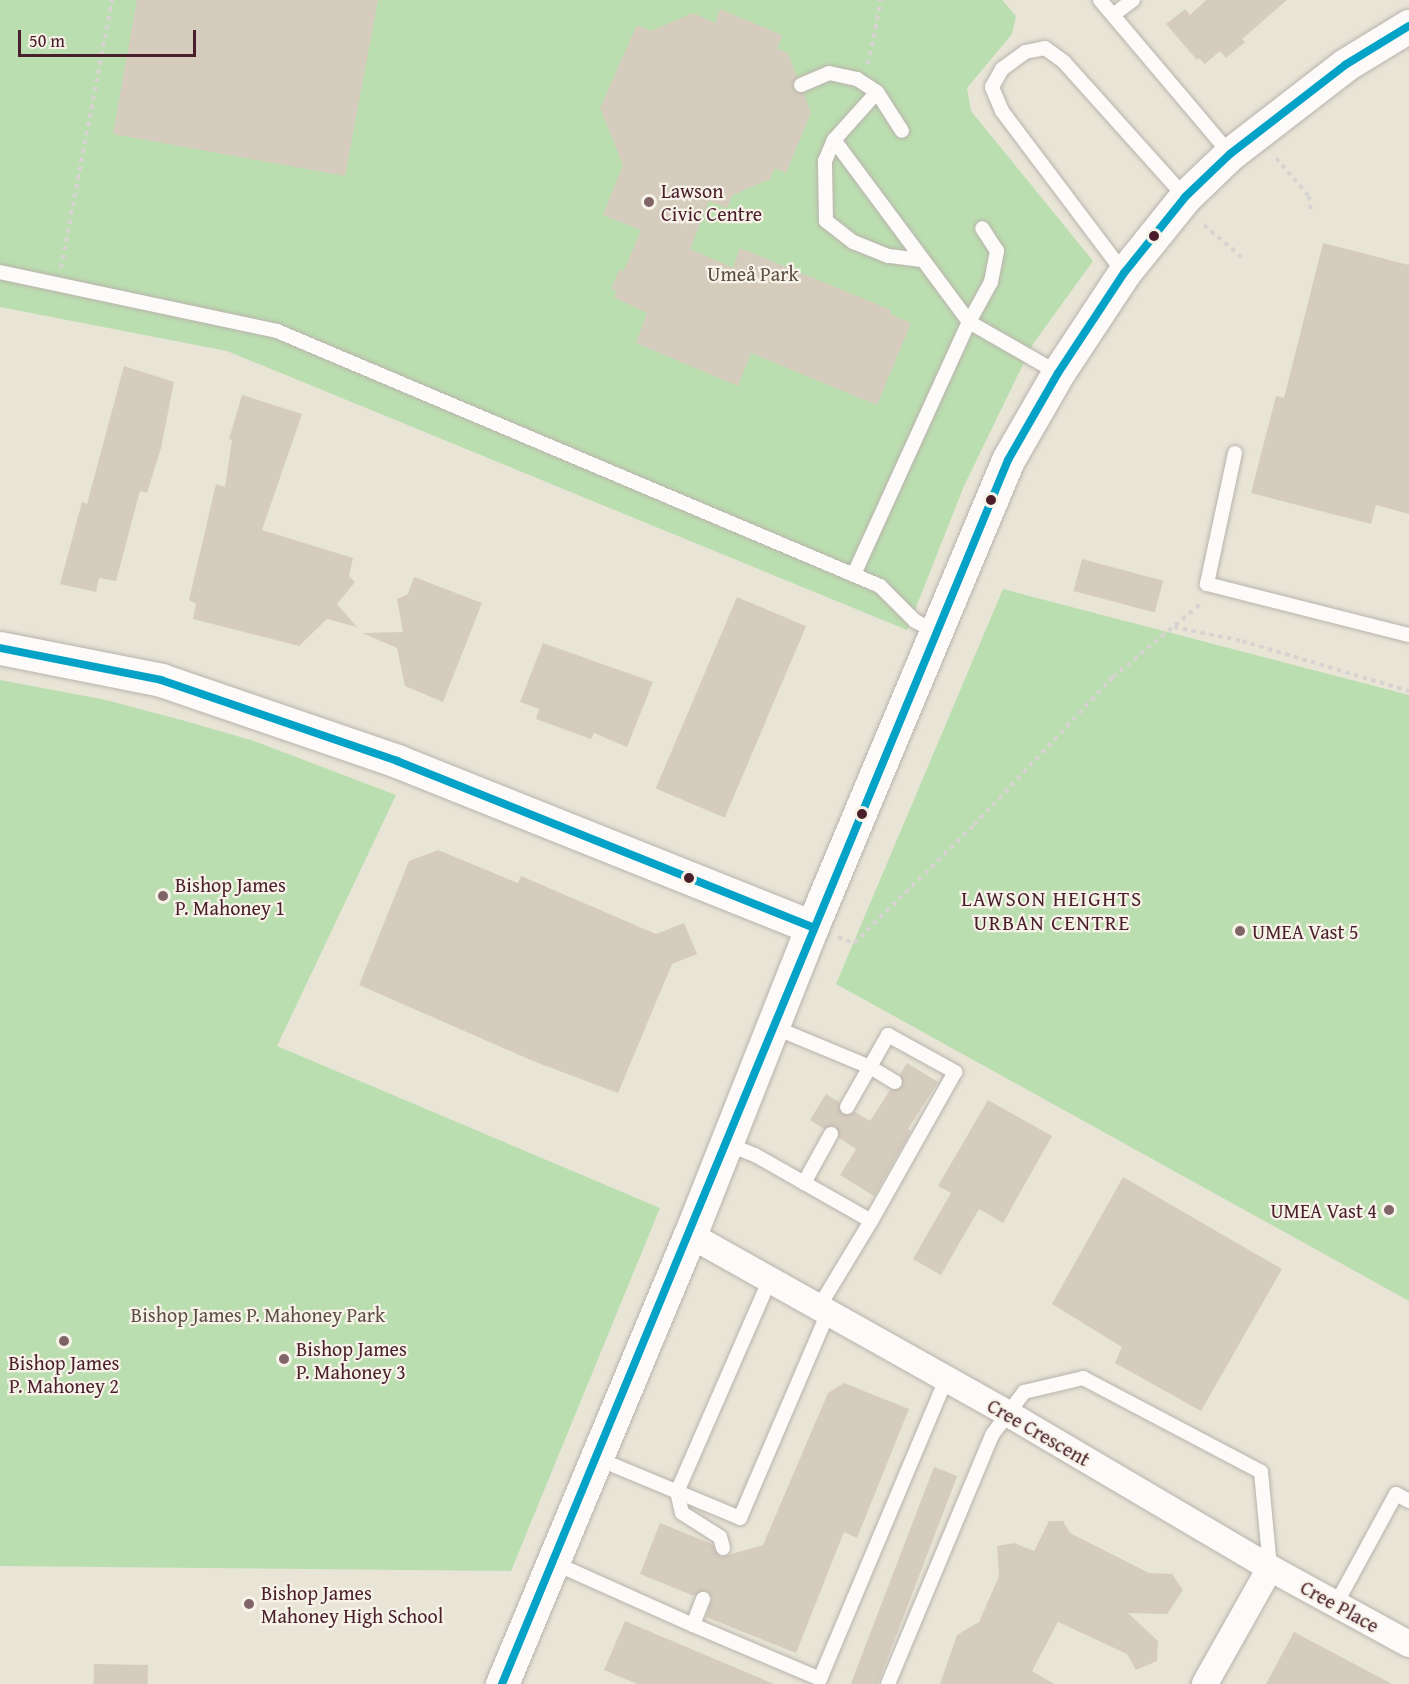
<!DOCTYPE html>
<meta charset="utf-8">
<style>
body{margin:0}
#map{position:relative;width:1409px;height:1684px;overflow:hidden;background:#e8e5d7;font-family:"Gentium Book Plus",serif}
div>[style]{position:absolute}
.green>*{inset:0;background:#bbdeb0}
.building>*{inset:0;background:#d5ccbe;transform-origin:0 0}
.path>*{height:4px;margin-top:-2px;transform-origin:0;background:repeating-linear-gradient(90deg,#d6d3d0 0 4.5px,transparent 0 9px)}
.roads{filter:drop-shadow(0 0 2px #b9b3ac) drop-shadow(0 0 2px #b9b3ac)}
.service>*{height:14px;margin:-7px;padding:0 7px;transform-origin:7px;border-radius:7px;background:#fcfbf9}
.minor>*{height:26px;margin:-13px;padding:0 13px;transform-origin:13px;border-radius:13px;background:#fcfbf9}
.tertiary>*{height:33px;margin:-16.5px;padding:0 16.5px;transform-origin:16.5px;border-radius:16.5px;background:#fcfbf9}
.bus-1>*{height:8px;margin:-4px;padding:0 4px;transform-origin:4px;border-radius:4px;background:#04a2c6}
.dots>*{width:16px;height:16px;translate:-50% -50%;box-sizing:border-box;border:3px solid #f7f3e8;border-radius:50%}
span{translate:-50% -50%;white-space:nowrap;text-align:center;line-height:1.15;-webkit-text-stroke:4.5px #f7f3e8;paint-order:stroke}
.poi-label{font-size:20px;color:#4a1f2b}
.left{translate:0 -50%;text-align:left}
.right{translate:-100% -50%;text-align:right}
.park-label{font-size:20px;color:#5d4e44}
.street-label{font-size:20px;color:#4a1f2b}
.neighbourhood-label{font-size:21px;color:#4a1f2b;letter-spacing:1.5px}
.scale{position:absolute;left:18px;top:30px;width:178px;height:27px;box-sizing:border-box;border:3px solid #4a1f2b;border-top:0;padding-left:8px;font-size:18px;line-height:21px;white-space:nowrap;color:#4a1f2b;-webkit-text-stroke:4px #f7f3e8;paint-order:stroke}
</style>
<div id="map">
<div class="green">
<i style="clip-path:polygon(0 0,1002px 0,1016px 16px,1012px 34px,967px 88px,971px 111px,1093px 261px,1033px 344px,964px 486px,907px 630px,227px 351px,0 307px)"></i>
<i style="clip-path:polygon(1003px 589px,1409px 695px,1409px 1301px,836px 984px)"></i>
<i style="clip-path:polygon(0 680px,106px 700px,185px 721px,254px 741px,396px 795px,277px 1046px,660px 1208px,511px 1571px,0 1566px)"></i>
</div>
<div class="building">
<i style="clip-path:polygon(137px 0,378px 0,345px 176px,113px 134px)"></i>
<i style="clip-path:polygon(1206px 0,1287px 0,1242px 39px,1245px 42px,1226px 58px,1220px 51px,1205px 64px,1199px 58px,1197px 60px,1166px 24px,1185px 9px,1190px 15px)"></i>
<i style="clip-path:polygon(720px 9px,782px 35px,777px 49px,788px 53px,797px 77px,793px 88px,804px 93px,811px 113px,786px 173px,775px 168px,770px 179px,733px 195px,727px 208px,709px 201px,690px 249px,733px 268px,740px 248px,891px 310px,890px 314px,911px 323px,877px 405px,751px 353px,738px 386px,636px 343px,647px 313px,614px 297px,616px 291px,611px 289px,619px 270px,624px 271px,641px 230px,603px 215px,623px 165px,600px 108px,637px 25px,651px 31px,693px 13px,715px 23px)"></i>
<i style="clip-path:polygon(1323px 243px,1409px 265px,1409px 514px,1376px 505px,1371px 524px,1251px 493px,1276px 396px,1284px 398px)"></i>
<i style="clip-path:polygon(124px 366px,174px 382px,161px 448px,147px 493px,140px 491px,116px 581px,99px 578px,96px 592px,60px 584px,82px 502px,87px 504px)"></i>
<i style="clip-path:polygon(242px 395px,302px 414px,262px 530px,353px 558px,349px 576px,355px 582px,337px 604px,357px 627px,327px 619px,299px 646px,193px 619px,196px 604px,189px 600px,216px 484px,225px 487px,232px 440px,229px 439px)"></i>
<i style="left:1082px;top:559px;width:84px;height:33px;rotate:15deg"></i>
<i style="clip-path:polygon(414px 577px,482px 603px,443px 702px,405px 686px,397px 648px,362px 633px,403px 632px,397px 599px,408px 594px)"></i>
<i style="left:737px;top:597px;width:75px;height:208px;rotate:23deg"></i>
<i style="clip-path:polygon(543px 643px,653px 682px,627px 747px,594px 733px,591px 739px,536px 719px,539px 709px,520px 702px)"></i>
<i style="clip-path:polygon(438px 850px,518px 883px,521px 876px,656px 934px,684px 923px,697px 954px,672px 964px,618px 1093px,533px 1061px,359px 985px,409px 861px)"></i>
<i style="clip-path:polygon(907px 1063px,938px 1082px,908px 1129px,911px 1131px,874px 1196px,840px 1175px,856px 1149px,839px 1138px,836px 1126px,824px 1129px,810px 1120px,826px 1094px,839px 1102px,842px 1114px,855px 1112px,870px 1121px,890px 1090px,902px 1087px,900px 1074px)"></i>
<i style="clip-path:polygon(988px 1100px,1052px 1136px,1003px 1223px,979px 1209px,941px 1275px,913px 1259px,951px 1193px,938px 1186px)"></i>
<i style="clip-path:polygon(1123px 1177px,1282px 1269px,1201px 1411px,1115px 1363px,1122px 1347px,1052px 1304px)"></i>
<i style="clip-path:polygon(844px 1383px,909px 1409px,857px 1538px,844px 1532px,796px 1653px,706px 1617px,712px 1598px,707px 1591px,694px 1596px,640px 1574px,660px 1523px,712px 1544px,721px 1557px,763px 1545px,828px 1393px)"></i>
<i style="left:934px;top:1467px;width:25px;height:235px;rotate:21deg"></i>
<i style="clip-path:polygon(1049px 1521px,1063px 1521px,1070px 1533px,1149px 1573px,1172px 1574px,1183px 1590px,1167px 1614px,1128px 1613px,1158px 1641px,1157px 1661px,1136px 1670px,1127px 1654px,1058px 1622px,1032px 1671px,1054px 1684px,940px 1684px,957px 1635px,979px 1622px,999px 1576px,997px 1546px,1014px 1543px,1034px 1551px)"></i>
<i style="clip-path:polygon(625px 1621px,774px 1684px,637px 1684px,604px 1670px)"></i>
<i style="clip-path:polygon(1294px 1632px,1392px 1684px,1266px 1684px)"></i>
<i style="left:94px;top:1664px;width:54px;height:20px;rotate:1deg"></i>
</div>
<div class="path">
<i style="left:868px;top:64px;width:65px;rotate:-78.5deg"></i>
<i style="left:1276px;top:158px;width:50px;rotate:49deg"></i>
<i style="left:1309px;top:196px;width:18px;rotate:84deg"></i>
<i style="left:1204px;top:225px;width:54px;rotate:40.5deg"></i>
<i style="left:61px;top:268px;width:273px;rotate:-79.2deg"></i>
<i style="left:1174px;top:627px;width:69px;rotate:11.6deg"></i>
<i style="left:1242px;top:641px;width:174px;rotate:16.7deg"></i>
<i style="left:838px;top:937px;width:17px;rotate:21deg"></i>
<i style="left:854px;top:943px;width:168px;rotate:-44.5deg"></i>
<i style="left:974px;top:825px;width:203px;rotate:-46.8deg"></i>
<i style="left:1113px;top:677px;width:117px;rotate:-39.8deg"></i>
</div>
<div class="roads">
<div class="service">
<i style="left:1100px;top:0;width:202px;rotate:49.8deg"></i>
<i style="left:1113px;top:15px;width:25px;rotate:-37deg"></i>
<i style="left:801px;top:85px;width:30px;rotate:-23deg"></i>
<i style="left:829px;top:73px;width:29px;rotate:12deg"></i>
<i style="left:857px;top:79px;width:24px;rotate:33deg"></i>
<i style="left:834px;top:140px;width:64px;rotate:-48.1deg"></i>
<i style="left:877px;top:92px;width:46px;rotate:57.3deg"></i>
<i style="left:922px;top:260px;width:34px;rotate:-173deg"></i>
<i style="left:888px;top:256px;width:38px;rotate:-158deg"></i>
<i style="left:853px;top:242px;width:34px;rotate:-142deg"></i>
<i style="left:826px;top:221px;width:60px;rotate:-91deg"></i>
<i style="left:825px;top:161px;width:23px;rotate:-67deg"></i>
<i style="left:834px;top:140px;width:227px;rotate:53.4deg"></i>
<i style="left:969px;top:322px;width:103px;rotate:29.8deg"></i>
<i style="left:0;top:272px;width:283px;rotate:12deg"></i>
<i style="left:277px;top:331px;width:655px;rotate:22.92deg"></i>
<i style="left:880px;top:586px;width:49px;rotate:45deg"></i>
<i style="left:915px;top:621px;width:22px;rotate:27deg"></i>
<i style="left:1124px;top:273px;width:203px;rotate:-127deg"></i>
<i style="left:1002px;top:111px;width:26px;rotate:-113deg"></i>
<i style="left:992px;top:87px;width:21px;rotate:-61deg"></i>
<i style="left:1002px;top:69px;width:29px;rotate:-36deg"></i>
<i style="left:1025px;top:52px;width:20px;rotate:-11deg"></i>
<i style="left:1045px;top:48px;width:24px;rotate:36deg"></i>
<i style="left:1064px;top:62px;width:181px;rotate:48.1deg"></i>
<i style="left:1235px;top:453px;width:134px;rotate:102.1deg"></i>
<i style="left:1207px;top:584px;width:208px;rotate:14.2deg"></i>
<i style="left:854px;top:574px;width:277px;rotate:-65.5deg"></i>
<i style="left:969px;top:322px;width:46px;rotate:-61.2deg"></i>
<i style="left:991px;top:282px;width:32px;rotate:-79deg"></i>
<i style="left:997px;top:251px;width:27px;rotate:-123deg"></i>
<i style="left:771px;top:1026px;width:107px;rotate:22.5deg"></i>
<i style="left:870px;top:1067px;width:29px;rotate:31deg"></i>
<i style="left:847px;top:1107px;width:83px;rotate:-60.3deg"></i>
<i style="left:888px;top:1035px;width:77px;rotate:28.9deg"></i>
<i style="left:955px;top:1072px;width:171px;rotate:119.4deg"></i>
<i style="left:725px;top:1143px;width:32px;rotate:22deg"></i>
<i style="left:755px;top:1155px;width:133px;rotate:29.6deg"></i>
<i style="left:871px;top:1221px;width:100px;rotate:121.2deg"></i>
<i style="left:804px;top:1183px;width:56px;rotate:-61.1deg"></i>
<i style="left:596px;top:1458px;width:156px;rotate:22.6deg"></i>
<i style="left:740px;top:1518px;width:223px;rotate:-66.8deg"></i>
<i style="left:723px;top:1548px;width:11px;rotate:-105deg"></i>
<i style="left:720px;top:1537px;width:45px;rotate:-147.7deg"></i>
<i style="left:682px;top:1513px;width:22px;rotate:-103deg"></i>
<i style="left:677px;top:1492px;width:232px;rotate:-66.4deg"></i>
<i style="left:552px;top:1562px;width:154px;rotate:24.1deg"></i>
<i style="left:693px;top:1625px;width:28px;rotate:-69deg"></i>
<i style="left:1336px;top:1604px;width:125px;rotate:-61.4deg"></i>
<i style="left:1396px;top:1494px;width:15px;rotate:28deg"></i>
<i style="left:693px;top:1625px;width:138px;rotate:23deg"></i>
<i style="left:820px;top:1679px;width:325px;rotate:-67.2deg"></i>
<i style="left:888px;top:1684px;width:270px;rotate:-67.3deg"></i>
<i style="left:992px;top:1435px;width:54px;rotate:-53.3deg"></i>
<i style="left:1024px;top:1392px;width:61px;rotate:-13.3deg"></i>
<i style="left:1083px;top:1378px;width:201px;rotate:27.8deg"></i>
<i style="left:1261px;top:1472px;width:96px;rotate:84.6deg"></i>
</div>
<div class="minor">
<i style="left:690px;top:1235px;width:364px;rotate:29.3deg"></i>
<i style="left:1007px;top:1413px;width:305px;rotate:30.5deg"></i>
<i style="left:1270px;top:1568px;width:133px;rotate:119.3deg"></i>
<i style="left:1270px;top:1568px;width:158px;rotate:28.7deg"></i>
</div>
<div class="tertiary">
<i style="left:0;top:648px;width:164px;rotate:11.2deg"></i>
<i style="left:161px;top:680px;width:250px;rotate:18.9deg"></i>
<i style="left:397px;top:761px;width:447px;rotate:21.8deg"></i>
<i style="left:502px;top:1684px;width:487px;rotate:-67.3deg"></i>
<i style="left:690px;top:1235px;width:331px;rotate:-68.4deg"></i>
<i style="left:812px;top:927px;width:506px;rotate:-67.23deg"></i>
<i style="left:1008px;top:460px;width:100px;rotate:-60.1deg"></i>
<i style="left:1058px;top:373px;width:120px;rotate:-56.6deg"></i>
<i style="left:1124px;top:273px;width:97px;rotate:-51.2deg"></i>
<i style="left:1185px;top:197px;width:62px;rotate:-43.7deg"></i>
<i style="left:1230px;top:154px;width:145px;rotate:-37.7deg"></i>
<i style="left:1345px;top:65px;width:75px;rotate:-31.4deg"></i>
</div>
</div>
<div class="bus-1">
<i style="left:0;top:648px;width:164px;rotate:11.2deg"></i>
<i style="left:161px;top:680px;width:250px;rotate:18.9deg"></i>
<i style="left:397px;top:761px;width:447px;rotate:21.8deg"></i>
<i style="left:502px;top:1684px;width:1324px;rotate:-67.54deg"></i>
<i style="left:1008px;top:460px;width:100px;rotate:-60.1deg"></i>
<i style="left:1058px;top:373px;width:120px;rotate:-56.6deg"></i>
<i style="left:1124px;top:273px;width:97px;rotate:-51.2deg"></i>
<i style="left:1185px;top:197px;width:62px;rotate:-43.7deg"></i>
<i style="left:1230px;top:154px;width:145px;rotate:-37.7deg"></i>
<i style="left:1345px;top:65px;width:75px;rotate:-31.4deg"></i>
</div>
<div class="dots">
<i style="left:649px;top:202px;background:#816467"></i>
<i style="left:1154px;top:236px;background:#4a1f2b"></i>
<i style="left:991px;top:500px;background:#4a1f2b"></i>
<i style="left:862px;top:814px;background:#4a1f2b"></i>
<i style="left:689px;top:878px;background:#4a1f2b"></i>
<i style="left:163px;top:896px;background:#816467"></i>
<i style="left:1240px;top:931px;background:#816467"></i>
<i style="left:1389px;top:1210px;background:#816467"></i>
<i style="left:64px;top:1341px;background:#816467"></i>
<i style="left:284px;top:1359px;background:#816467"></i>
<i style="left:249px;top:1604px;background:#816467"></i>
</div>
<div class="poi-label">
<span class="left" style="left:661px;top:202px">Lawson<br>Civic Centre</span>
<span class="left" style="left:175px;top:896px">Bishop James<br>P. Mahoney 1</span>
<span class="left" style="left:1252px;top:931px">UMEA Vast 5</span>
<span class="right" style="left:1377px;top:1210px">UMEA Vast 4</span>
<span class="left" style="left:296px;top:1360px">Bishop James<br>P. Mahoney 3</span>
<span style="left:64px;top:1374px">Bishop James<br>P. Mahoney 2</span>
<span class="left" style="left:261px;top:1604px">Bishop James<br>Mahoney High School</span>
</div>
<div class="park-label">
<span style="left:753px;top:273px">Umeå Park</span>
<span style="left:258px;top:1314px">Bishop James P. Mahoney Park</span>
</div>
<div class="street-label">
<span style="left:1039px;top:1432px;rotate:30deg">Cree Crescent</span>
<span style="left:1340px;top:1606px;rotate:29deg">Cree Place</span>
</div>
<div class="neighbourhood-label">
<span style="left:1052px;top:911px">LAWSON HEIGHTS<br>URBAN CENTRE</span>
</div>
<div class="scale">50 m</div>
</div>
